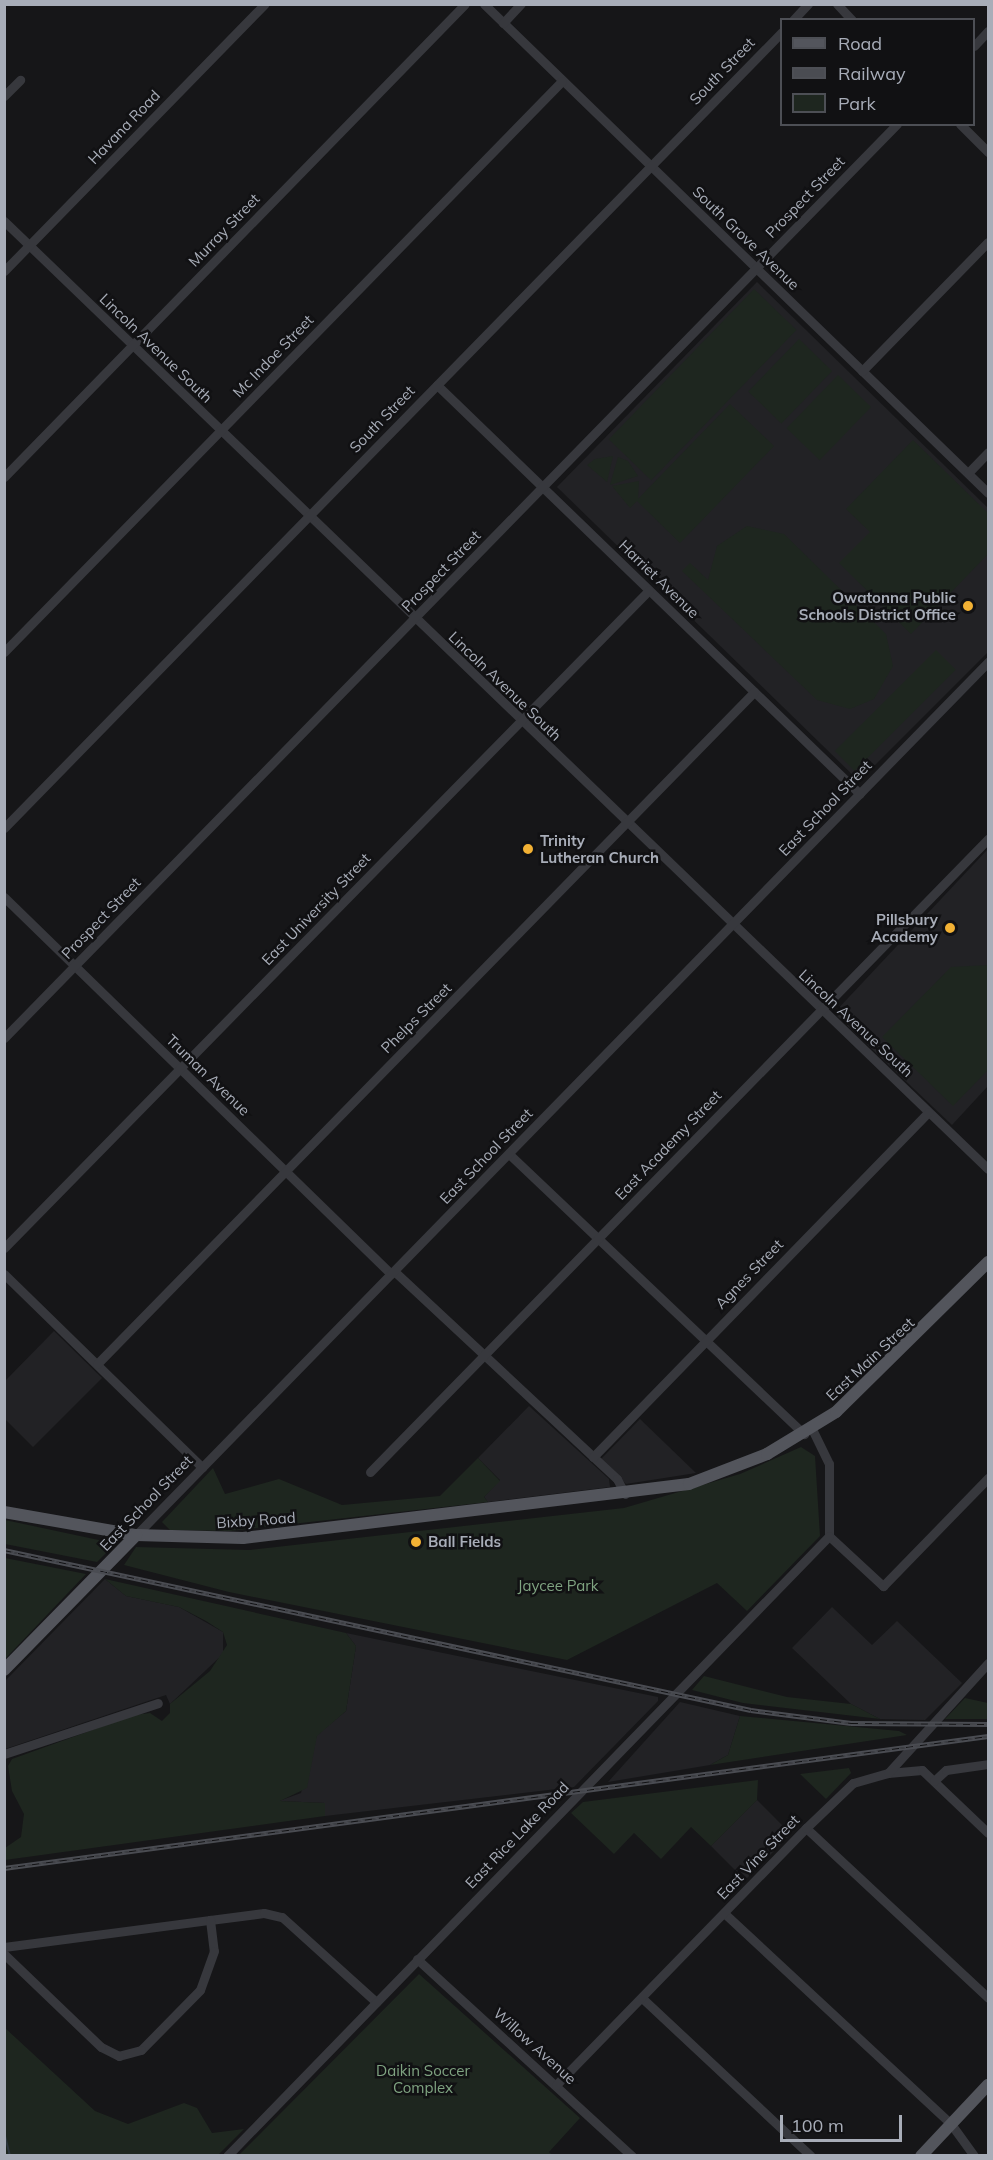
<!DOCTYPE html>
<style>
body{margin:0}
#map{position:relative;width:993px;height:2160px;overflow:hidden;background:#161618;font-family:Mulish,sans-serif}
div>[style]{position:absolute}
.built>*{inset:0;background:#222225;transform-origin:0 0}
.green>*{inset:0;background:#1e261f;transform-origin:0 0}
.stream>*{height:2px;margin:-1px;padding:0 1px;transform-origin:1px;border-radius:1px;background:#2c353c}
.minor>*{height:9px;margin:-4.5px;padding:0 4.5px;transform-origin:4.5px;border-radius:4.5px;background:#37383d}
.major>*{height:12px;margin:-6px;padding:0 6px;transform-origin:6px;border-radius:6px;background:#53555c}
.rail>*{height:4.5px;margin-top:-2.25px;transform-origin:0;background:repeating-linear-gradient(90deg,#111113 0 7px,#4a4c52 0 14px);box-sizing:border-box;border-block:2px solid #4a4c52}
.dots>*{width:16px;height:16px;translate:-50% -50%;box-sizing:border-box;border:3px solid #111113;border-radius:50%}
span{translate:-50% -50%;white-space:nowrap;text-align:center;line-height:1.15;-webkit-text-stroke:5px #111113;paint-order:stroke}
.street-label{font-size:15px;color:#a8adb8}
.poi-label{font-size:15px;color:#a8adb8;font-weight:700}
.right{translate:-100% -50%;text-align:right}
.left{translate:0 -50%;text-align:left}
.park-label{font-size:15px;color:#7fa381}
.frame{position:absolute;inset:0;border:6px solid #a8adb8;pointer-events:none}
.legend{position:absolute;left:780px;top:18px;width:195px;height:108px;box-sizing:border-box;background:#111113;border:2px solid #4d4f55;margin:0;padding:8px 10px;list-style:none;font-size:18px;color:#a8adb8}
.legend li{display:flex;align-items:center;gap:12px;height:30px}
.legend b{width:30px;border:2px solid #4d4f55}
.scale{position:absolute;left:780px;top:2115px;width:122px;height:27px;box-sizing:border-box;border:3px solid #a8adb8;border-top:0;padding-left:8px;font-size:18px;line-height:21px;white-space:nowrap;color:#a8adb8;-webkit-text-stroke:4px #111113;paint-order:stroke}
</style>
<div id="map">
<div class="built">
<i style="clip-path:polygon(757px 282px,988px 508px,988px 652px,859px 781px,557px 487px)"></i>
<i style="clip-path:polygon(988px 849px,988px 1086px,952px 1125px,834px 1013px)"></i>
<i style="clip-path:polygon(54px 1331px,102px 1378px,33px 1447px,5px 1419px,5px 1381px)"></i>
<i style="clip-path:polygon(529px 1406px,609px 1479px,610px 1487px,488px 1502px,484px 1497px,500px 1480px,478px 1458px)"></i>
<i style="clip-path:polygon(640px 1419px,696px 1473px,626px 1484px,601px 1459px)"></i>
<i style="clip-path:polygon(105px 1579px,126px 1596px,179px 1607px,223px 1632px,223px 1654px,170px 1704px,166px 1695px,5px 1749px,4px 1682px)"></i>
<i style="clip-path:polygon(832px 1607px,872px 1645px,897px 1621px,962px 1683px,925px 1720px,880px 1719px,851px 1704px,792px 1648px)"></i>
<i style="clip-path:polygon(346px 1633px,658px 1697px,658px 1701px,574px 1787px,325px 1816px,325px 1803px,279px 1801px,301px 1793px,317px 1735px,346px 1711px,356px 1646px)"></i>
<i style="clip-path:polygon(680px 1702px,740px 1716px,728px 1755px,710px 1765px,608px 1782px)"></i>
<i style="left:757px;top:1800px;width:48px;height:65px;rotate:45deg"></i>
</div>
<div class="green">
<i style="left:754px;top:289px;width:59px;height:209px;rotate:44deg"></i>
<i style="left:799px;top:339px;width:46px;height:73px;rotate:44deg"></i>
<i style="left:838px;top:375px;width:46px;height:74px;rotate:44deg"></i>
<i style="clip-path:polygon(730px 404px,774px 446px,680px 543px,637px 501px,630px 508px,612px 486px,639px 481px,638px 499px)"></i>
<i style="clip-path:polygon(913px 440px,988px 513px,988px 554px,911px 634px,839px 563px,870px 532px,846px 509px)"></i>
<i style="clip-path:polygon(613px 456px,607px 482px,587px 465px,595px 459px)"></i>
<i style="clip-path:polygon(618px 457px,628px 461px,638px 476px,610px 485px)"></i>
<i style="clip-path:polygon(747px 526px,784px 534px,886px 634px,893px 666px,874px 699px,850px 709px,817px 700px,682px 571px,690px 563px,708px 580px,717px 546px)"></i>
<i style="left:936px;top:650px;width:28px;height:143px;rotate:45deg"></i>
<i style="clip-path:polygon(988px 965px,988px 1070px,953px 1106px,882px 1037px,951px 967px)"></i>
<i style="clip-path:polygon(801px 1447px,815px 1456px,820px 1536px,747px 1611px,717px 1583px,567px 1660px,229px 1592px,124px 1565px,136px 1547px,250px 1550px,624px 1508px,740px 1474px)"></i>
<i style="clip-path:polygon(478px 1458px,500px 1481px,484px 1497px,488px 1502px,230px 1531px,170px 1530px,162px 1522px,213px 1468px,225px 1494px,279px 1479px,342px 1505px,440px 1496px)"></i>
<i style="clip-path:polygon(5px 1520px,108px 1542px,111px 1548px,97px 1562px,5px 1544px)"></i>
<i style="clip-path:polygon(5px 1558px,86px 1574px,5px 1659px,4px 1558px)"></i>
<i style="clip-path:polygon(105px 1579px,346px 1633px,356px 1646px,346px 1711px,317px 1736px,307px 1788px,280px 1801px,325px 1803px,325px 1816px,5px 1860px,5px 1848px,21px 1837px,24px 1814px,12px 1791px,8px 1766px,12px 1759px,134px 1715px,150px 1713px,162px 1721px,170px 1713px,170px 1704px,210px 1671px,227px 1645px,223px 1632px,206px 1621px,179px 1607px,126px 1596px)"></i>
<i style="clip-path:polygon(704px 1676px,787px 1697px,851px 1704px,880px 1719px,743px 1703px,692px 1690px)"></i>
<i style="clip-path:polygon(965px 1698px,988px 1703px,988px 1719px,945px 1719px)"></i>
<i style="clip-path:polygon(740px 1716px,899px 1731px,907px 1735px,710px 1765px,728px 1755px)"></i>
<i style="clip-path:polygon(849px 1768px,851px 1773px,826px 1799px,800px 1774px)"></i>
<i style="clip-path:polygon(758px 1780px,757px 1800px,711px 1846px,691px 1827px,661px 1859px,634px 1833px,614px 1854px,571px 1813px,583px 1802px)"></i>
<i style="clip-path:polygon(419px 1974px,580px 2118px,549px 2152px,552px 2155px,239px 2155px)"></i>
<i style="clip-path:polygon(4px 2027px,95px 2111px,128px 2124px,184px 2103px,197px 2108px,212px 2133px,244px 2129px,218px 2155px,5px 2155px)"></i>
</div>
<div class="stream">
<i style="left:4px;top:2132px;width:25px;rotate:76deg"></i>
</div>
<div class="minor">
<i style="left:484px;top:4px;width:702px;rotate:44.13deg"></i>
<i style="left:837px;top:4px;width:22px;rotate:47deg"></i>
<i style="left:793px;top:20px;width:22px;rotate:-47deg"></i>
<i style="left:503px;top:23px;width:26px;rotate:-47deg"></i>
<i style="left:974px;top:46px;width:21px;rotate:-47deg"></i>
<i style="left:4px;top:96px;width:23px;rotate:-45deg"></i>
<i style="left:960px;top:124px;width:40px;rotate:45deg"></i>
<i style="left:4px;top:221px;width:1366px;rotate:43.93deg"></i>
<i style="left:4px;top:271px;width:373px;rotate:-45.7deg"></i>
<i style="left:862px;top:371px;width:180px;rotate:-45.7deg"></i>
<i style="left:437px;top:385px;width:588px;rotate:44.04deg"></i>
<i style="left:968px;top:473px;width:29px;rotate:-46deg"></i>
<i style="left:4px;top:477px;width:660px;rotate:-45.74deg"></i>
<i style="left:4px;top:652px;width:798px;rotate:-45.66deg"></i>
<i style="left:4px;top:828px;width:1113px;rotate:-45.66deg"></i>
<i style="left:4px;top:897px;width:540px;rotate:44.25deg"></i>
<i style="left:4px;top:1038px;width:1278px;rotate:-45.67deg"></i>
<i style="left:509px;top:1154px;width:407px;rotate:43.5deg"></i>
<i style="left:4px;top:1248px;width:921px;rotate:-45.57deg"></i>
<i style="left:394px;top:1271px;width:305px;rotate:43deg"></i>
<i style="left:617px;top:1479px;width:17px;rotate:62deg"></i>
<i style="left:4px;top:1274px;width:277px;rotate:44.3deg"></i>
<i style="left:97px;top:1364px;width:940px;rotate:-45.65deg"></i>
<i style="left:812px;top:1429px;width:39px;rotate:64deg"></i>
<i style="left:829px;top:1464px;width:72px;rotate:90deg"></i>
<i style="left:593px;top:1457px;width:481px;rotate:-45.8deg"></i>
<i style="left:370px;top:1472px;width:885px;rotate:-45.69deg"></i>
<i style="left:136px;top:1535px;width:1220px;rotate:-45.7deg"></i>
<i style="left:829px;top:1536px;width:74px;rotate:42.8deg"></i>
<i style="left:883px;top:1586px;width:151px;rotate:-45.8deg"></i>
<i style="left:4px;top:1754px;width:162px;rotate:-18.3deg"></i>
<i style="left:888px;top:1773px;width:34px;rotate:-5deg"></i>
<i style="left:922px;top:1770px;width:91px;rotate:43.7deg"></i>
<i style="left:934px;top:1781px;width:16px;rotate:-43deg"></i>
<i style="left:946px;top:1770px;width:42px;rotate:-8.1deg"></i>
<i style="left:806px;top:1828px;width:249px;rotate:43deg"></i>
<i style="left:724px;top:1913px;width:310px;rotate:42.9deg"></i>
<i style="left:951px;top:2124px;width:39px;rotate:54deg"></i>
<i style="left:210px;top:1920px;width:54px;rotate:-7.4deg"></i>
<i style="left:264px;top:1913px;width:18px;rotate:13deg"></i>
<i style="left:282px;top:1917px;width:127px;rotate:42.1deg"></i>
<i style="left:4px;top:1947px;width:208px;rotate:-7.5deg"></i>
<i style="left:210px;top:1920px;width:31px;rotate:83deg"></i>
<i style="left:214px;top:1951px;width:41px;rotate:109.7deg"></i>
<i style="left:200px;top:1990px;width:84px;rotate:134.5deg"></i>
<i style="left:141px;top:2050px;width:23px;rotate:165deg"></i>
<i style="left:119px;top:2056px;width:20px;rotate:-153deg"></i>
<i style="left:101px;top:2047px;width:134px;rotate:-136.2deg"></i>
<i style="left:417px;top:1959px;width:292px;rotate:42.5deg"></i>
<i style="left:642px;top:1998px;width:231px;rotate:43.1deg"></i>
<i style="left:556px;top:2085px;width:359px;rotate:-45.8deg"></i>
<i style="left:806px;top:1828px;width:65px;rotate:-43.8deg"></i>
<i style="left:853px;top:1783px;width:36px;rotate:-16deg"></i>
<i style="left:888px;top:1773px;width:149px;rotate:-47.7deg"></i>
<i style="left:227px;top:2156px;width:864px;rotate:-45.84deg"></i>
</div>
<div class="major">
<i style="left:4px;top:1512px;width:134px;rotate:9.9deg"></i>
<i style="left:136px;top:1535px;width:107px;rotate:1.6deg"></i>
<i style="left:243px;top:1538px;width:449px;rotate:-6.9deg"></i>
<i style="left:689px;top:1484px;width:84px;rotate:-21deg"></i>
<i style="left:767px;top:1454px;width:81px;rotate:-31.3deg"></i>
<i style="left:836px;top:1412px;width:214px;rotate:-44.6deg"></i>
<i style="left:4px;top:1670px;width:189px;rotate:-45.6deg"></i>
<i style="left:921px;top:2156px;width:98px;rotate:-46.7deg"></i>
</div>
<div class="rail">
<i style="left:4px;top:1550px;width:764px;rotate:12.09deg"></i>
<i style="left:751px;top:1710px;width:101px;rotate:7.4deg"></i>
<i style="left:851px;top:1723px;width:137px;rotate:0.4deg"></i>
<i style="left:4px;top:1868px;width:993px;rotate:-7.64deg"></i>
</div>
<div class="dots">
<i style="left:968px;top:606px;background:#f2b134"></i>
<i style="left:528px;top:849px;background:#f2b134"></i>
<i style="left:950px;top:928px;background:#f2b134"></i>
<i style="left:416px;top:1542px;background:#f2b134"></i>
</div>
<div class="street-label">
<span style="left:722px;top:71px;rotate:-46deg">South Street</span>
<span style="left:124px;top:127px;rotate:-46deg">Havana Road</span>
<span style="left:805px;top:197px;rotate:-46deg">Prospect Street</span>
<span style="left:224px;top:230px;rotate:-46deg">Murray Street</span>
<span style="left:746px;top:238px;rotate:44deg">South Grove Avenue</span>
<span style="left:156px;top:348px;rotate:44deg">Lincoln Avenue South</span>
<span style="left:273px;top:356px;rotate:-46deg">Mc Indoe Street</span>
<span style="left:382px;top:419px;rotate:-46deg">South Street</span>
<span style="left:441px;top:571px;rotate:-46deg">Prospect Street</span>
<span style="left:659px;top:579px;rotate:44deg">Harriet Avenue</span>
<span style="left:505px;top:686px;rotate:44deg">Lincoln Avenue South</span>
<span style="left:825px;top:808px;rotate:-46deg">East School Street</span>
<span style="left:316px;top:909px;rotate:-46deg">East University Street</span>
<span style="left:101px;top:918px;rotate:-46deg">Prospect Street</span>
<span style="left:416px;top:1018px;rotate:-45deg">Phelps Street</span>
<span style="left:856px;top:1023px;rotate:43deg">Lincoln Avenue South</span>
<span style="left:208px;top:1075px;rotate:44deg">Truman Avenue</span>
<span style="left:668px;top:1145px;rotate:-46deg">East Academy Street</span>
<span style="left:486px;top:1156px;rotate:-46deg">East School Street</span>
<span style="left:749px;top:1274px;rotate:-46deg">Agnes Street</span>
<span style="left:870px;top:1359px;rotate:-43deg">East Main Street</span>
<span style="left:146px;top:1503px;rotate:-46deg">East School Street</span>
<span style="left:256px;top:1520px;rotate:-4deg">Bixby Road</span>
<span style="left:517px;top:1835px;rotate:-46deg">East Rice Lake Road</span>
<span style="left:758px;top:1857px;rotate:-46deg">East Vine Street</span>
<span style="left:535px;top:2046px;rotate:42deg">Willow Avenue</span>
</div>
<div class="poi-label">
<span class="right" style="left:956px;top:606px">Owatonna Public<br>Schools District Office</span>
<span class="left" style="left:540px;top:849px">Trinity<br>Lutheran Church</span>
<span class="right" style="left:938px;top:928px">Pillsbury<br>Academy</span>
<span class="left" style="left:428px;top:1542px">Ball Fields</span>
</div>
<div class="park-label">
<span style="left:558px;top:1586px">Jaycee Park</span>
<span style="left:423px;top:2079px">Daikin Soccer<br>Complex</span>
</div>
<div class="frame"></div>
<ul class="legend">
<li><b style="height:8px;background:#53555c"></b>Road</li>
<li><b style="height:8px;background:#4a4c52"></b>Railway</li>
<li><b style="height:16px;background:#1e261f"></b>Park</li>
</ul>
<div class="scale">100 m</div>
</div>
